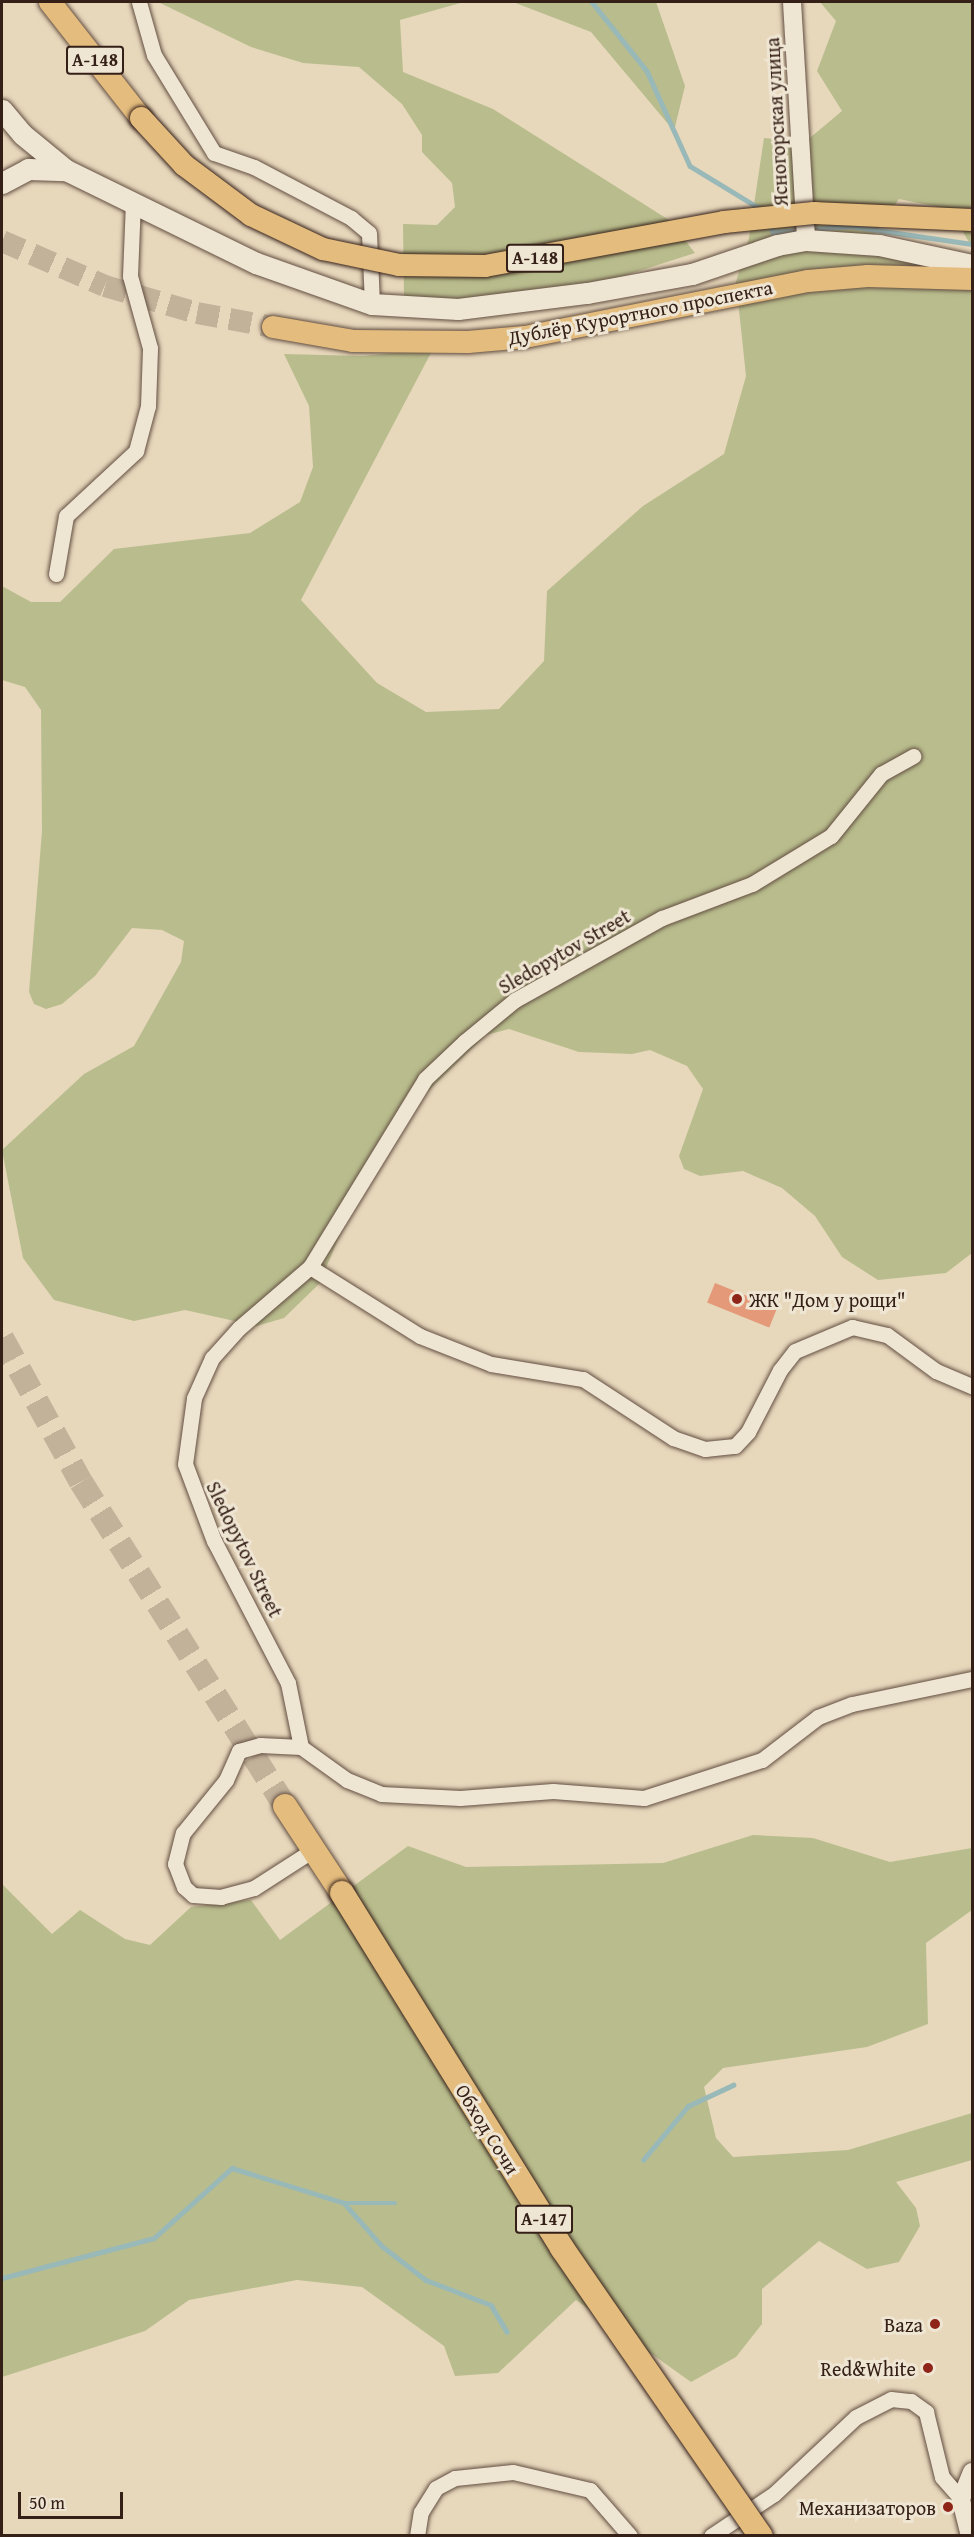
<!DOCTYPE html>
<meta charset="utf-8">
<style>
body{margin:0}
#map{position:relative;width:974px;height:2537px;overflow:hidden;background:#e7d7bb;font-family:"Gentium Book Plus",serif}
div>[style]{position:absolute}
.green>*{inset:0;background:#b9bd8d}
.stream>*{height:4.5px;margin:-2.25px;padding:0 2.25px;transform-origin:2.25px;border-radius:2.25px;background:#99b8b8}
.building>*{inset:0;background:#e49978;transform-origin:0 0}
.primary-tunnel>*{height:22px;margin-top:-11px;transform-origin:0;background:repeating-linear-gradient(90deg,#c3b29a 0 22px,transparent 0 33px)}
.trunk-tunnel>*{height:24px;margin-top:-12px;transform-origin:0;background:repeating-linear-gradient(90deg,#c3b29a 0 24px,transparent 0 36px)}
.roads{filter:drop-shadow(0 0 2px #624e41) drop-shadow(0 0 2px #624e41)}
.minor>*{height:15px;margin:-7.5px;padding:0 7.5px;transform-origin:7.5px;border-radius:7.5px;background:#efe5d3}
.tertiary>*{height:18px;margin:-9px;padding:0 9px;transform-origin:9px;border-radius:9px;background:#efe5d3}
.secondary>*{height:21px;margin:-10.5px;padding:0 10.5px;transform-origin:10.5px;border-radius:10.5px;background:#efe5d3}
.primary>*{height:22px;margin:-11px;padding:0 11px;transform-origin:11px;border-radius:11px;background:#e4bc7e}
.trunk>*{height:24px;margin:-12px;padding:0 12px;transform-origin:12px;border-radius:12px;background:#e4bc7e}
.bridges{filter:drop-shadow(0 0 2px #352018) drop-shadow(0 0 2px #352018)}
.primary-bridge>*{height:22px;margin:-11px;padding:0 11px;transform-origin:11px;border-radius:11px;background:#e4bc7e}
.trunk-bridge>*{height:24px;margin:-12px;padding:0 12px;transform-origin:12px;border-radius:12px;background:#e4bc7e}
.dots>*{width:16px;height:16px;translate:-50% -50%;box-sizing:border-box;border:3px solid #efe5d3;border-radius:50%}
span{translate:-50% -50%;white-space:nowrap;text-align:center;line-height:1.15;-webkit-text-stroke:6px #efe5d3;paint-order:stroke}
.shield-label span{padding:2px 4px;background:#efe5d3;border:2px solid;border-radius:4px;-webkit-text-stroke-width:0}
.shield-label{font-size:18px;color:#352018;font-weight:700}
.street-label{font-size:20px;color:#352018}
.poi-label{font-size:20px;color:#352018}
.left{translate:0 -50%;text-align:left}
.right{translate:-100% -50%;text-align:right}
.frame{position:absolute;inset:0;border:3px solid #352018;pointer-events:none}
.scale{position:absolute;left:18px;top:2492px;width:105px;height:27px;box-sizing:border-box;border:3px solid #352018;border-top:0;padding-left:8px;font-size:18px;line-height:21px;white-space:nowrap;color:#352018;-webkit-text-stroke:4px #efe5d3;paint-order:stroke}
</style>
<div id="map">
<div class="green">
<i style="clip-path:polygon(158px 2px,464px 2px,400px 20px,403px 72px,493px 109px,669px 220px,695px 253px,542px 302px,404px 298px,403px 224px,437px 225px,455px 207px,452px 183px,422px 152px,422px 135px,402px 104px,359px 67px,303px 63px,251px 47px)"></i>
<i style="clip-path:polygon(513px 2px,656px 2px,685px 86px,674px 131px,591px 32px)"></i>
<i style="clip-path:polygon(820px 2px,972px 2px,972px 247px,949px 209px,899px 199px,875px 234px,880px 247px,972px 266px,972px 1253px,946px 1273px,878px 1280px,842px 1257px,815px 1216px,782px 1188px,743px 1171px,700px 1176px,684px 1169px,679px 1156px,703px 1089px,687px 1066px,650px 1050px,632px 1054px,579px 1052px,509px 1029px,486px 1035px,422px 1097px,353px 1205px,319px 1284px,284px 1318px,257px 1326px,185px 1310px,134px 1321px,54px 1300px,23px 1258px,2px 1150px,84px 1074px,134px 1046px,181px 962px,184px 941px,162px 930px,132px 928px,95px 976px,62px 1004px,46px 1009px,34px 1004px,29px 992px,42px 831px,41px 710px,25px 687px,2px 680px,2px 586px,31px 602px,60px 602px,114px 549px,250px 533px,300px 502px,313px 467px,309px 406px,284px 354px,363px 356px,433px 349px,301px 600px,377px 683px,426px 712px,499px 709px,544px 661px,547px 591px,643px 506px,724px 454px,746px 376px,736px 282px,749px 238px,764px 138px,805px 142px,842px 111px,817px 71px,836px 21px)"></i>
<i style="clip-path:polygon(753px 1835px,813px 1838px,890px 1862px,972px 1848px,972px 1910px,926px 1943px,928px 2024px,867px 2047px,723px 2068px,704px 2087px,716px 2138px,733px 2157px,848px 2150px,972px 2113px,972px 2160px,896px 2182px,916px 2208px,920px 2226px,899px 2262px,867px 2269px,819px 2241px,762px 2289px,762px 2324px,736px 2357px,691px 2382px,576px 2300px,498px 2373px,455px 2376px,444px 2346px,362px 2287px,297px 2280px,189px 2300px,145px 2331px,2px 2377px,2px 1884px,52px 1934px,80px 1910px,125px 1939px,150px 1945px,191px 1907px,251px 1900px,280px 1940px,408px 1846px,466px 1867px,663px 1863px)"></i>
</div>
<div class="stream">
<i style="left:592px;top:2px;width:88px;rotate:51.4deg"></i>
<i style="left:647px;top:71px;width:104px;rotate:65.6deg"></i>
<i style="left:690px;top:166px;width:87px;rotate:31.3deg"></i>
<i style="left:770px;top:225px;width:8px;rotate:67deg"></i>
<i style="left:773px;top:232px;width:28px;rotate:-4deg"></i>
<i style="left:810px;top:229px;width:39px;rotate:-4deg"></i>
<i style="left:849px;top:226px;width:124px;rotate:8.3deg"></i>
<i style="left:643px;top:2160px;width:70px;rotate:-50.2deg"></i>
<i style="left:688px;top:2106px;width:50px;rotate:-25deg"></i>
<i style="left:345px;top:2204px;width:56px;rotate:48.6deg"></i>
<i style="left:382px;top:2246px;width:56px;rotate:37.7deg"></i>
<i style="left:426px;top:2280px;width:70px;rotate:21deg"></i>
<i style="left:491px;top:2305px;width:31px;rotate:59deg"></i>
<i style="left:2px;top:2278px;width:157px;rotate:-14.7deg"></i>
<i style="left:154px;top:2238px;width:105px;rotate:-41.9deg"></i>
<i style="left:232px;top:2168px;width:118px;rotate:17.2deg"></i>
<i style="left:345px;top:2203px;width:50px"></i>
</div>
<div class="building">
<i style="left:715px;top:1283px;width:67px;height:21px;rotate:22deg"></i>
</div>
<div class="primary-tunnel">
<i style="left:2px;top:241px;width:112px;rotate:23.6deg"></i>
<i style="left:105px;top:286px;width:96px;rotate:16.4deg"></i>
<i style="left:197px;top:313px;width:77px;rotate:10.4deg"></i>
</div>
<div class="trunk-tunnel">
<i style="left:2px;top:1338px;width:164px;rotate:61.3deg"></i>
<i style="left:81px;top:1482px;width:383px;rotate:57.8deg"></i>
</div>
<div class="roads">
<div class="minor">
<i style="left:139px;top:2px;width:55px;rotate:74.2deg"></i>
<i style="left:154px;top:55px;width:115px;rotate:58.5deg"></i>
<i style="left:214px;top:153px;width:42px;rotate:19.3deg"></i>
<i style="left:254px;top:167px;width:110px;rotate:27.7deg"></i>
<i style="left:351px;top:218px;width:23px;rotate:40deg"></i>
<i style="left:369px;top:233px;width:71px;rotate:87.6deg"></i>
<i style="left:56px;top:574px;width:59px;rotate:-80.2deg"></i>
<i style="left:66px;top:516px;width:96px;rotate:-42.9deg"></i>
<i style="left:136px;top:451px;width:47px;rotate:-75.1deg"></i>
<i style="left:148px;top:406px;width:58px;rotate:-88deg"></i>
<i style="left:150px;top:348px;width:75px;rotate:-105.5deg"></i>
<i style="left:130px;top:276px;width:75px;rotate:-87.7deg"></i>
<i style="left:310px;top:1267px;width:220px;rotate:-58.5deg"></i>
<i style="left:425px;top:1079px;width:54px;rotate:-43.5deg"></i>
<i style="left:464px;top:1042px;width:66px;rotate:-39.5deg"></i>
<i style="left:515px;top:1000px;width:168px;rotate:-29.2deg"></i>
<i style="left:662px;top:918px;width:96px;rotate:-20.7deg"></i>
<i style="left:752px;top:884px;width:92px;rotate:-31.3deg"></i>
<i style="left:831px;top:836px;width:80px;rotate:-51.1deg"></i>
<i style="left:881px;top:774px;width:37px;rotate:-29deg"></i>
<i style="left:301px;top:1747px;width:65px;rotate:-101.5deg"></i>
<i style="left:288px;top:1683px;width:160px;rotate:-117.5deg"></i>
<i style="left:214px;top:1541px;width:82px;rotate:-110.6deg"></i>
<i style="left:185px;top:1464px;width:67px;rotate:-82.2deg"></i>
<i style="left:194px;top:1398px;width:44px;rotate:-65.8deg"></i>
<i style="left:212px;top:1358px;width:40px;rotate:-48deg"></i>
<i style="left:239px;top:1328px;width:94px;rotate:-40.7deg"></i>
<i style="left:310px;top:1267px;width:130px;rotate:32.1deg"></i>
<i style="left:420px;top:1336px;width:76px;rotate:21.5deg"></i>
<i style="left:491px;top:1364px;width:93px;rotate:9.3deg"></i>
<i style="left:583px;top:1379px;width:108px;rotate:33.2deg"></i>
<i style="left:673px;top:1438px;width:34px;rotate:19deg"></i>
<i style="left:705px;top:1449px;width:30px;rotate:-6deg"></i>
<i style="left:735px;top:1446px;width:19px;rotate:-47deg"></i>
<i style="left:748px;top:1432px;width:70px;rotate:-62.7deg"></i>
<i style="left:780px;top:1370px;width:24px;rotate:-52deg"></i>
<i style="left:795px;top:1351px;width:62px;rotate:-22.8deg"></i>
<i style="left:852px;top:1327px;width:36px;rotate:13deg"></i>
<i style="left:887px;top:1335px;width:61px;rotate:36.3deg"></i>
<i style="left:936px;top:1371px;width:39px;rotate:23deg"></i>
<i style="left:313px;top:1850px;width:70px;rotate:147.2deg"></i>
<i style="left:254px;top:1888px;width:34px;rotate:165deg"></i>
<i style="left:221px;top:1897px;width:28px;rotate:-176deg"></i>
<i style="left:193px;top:1895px;width:12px;rotate:-138deg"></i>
<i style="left:184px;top:1887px;width:25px;rotate:-111deg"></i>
<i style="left:175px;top:1864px;width:32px;rotate:-76deg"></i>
<i style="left:183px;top:1833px;width:68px;rotate:-50.9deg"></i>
<i style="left:226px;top:1780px;width:32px;rotate:-66deg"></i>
<i style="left:239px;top:1751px;width:22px;rotate:-16deg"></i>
<i style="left:260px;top:1745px;width:41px;rotate:2.8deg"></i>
<i style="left:301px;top:1747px;width:57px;rotate:35.7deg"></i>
<i style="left:347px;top:1780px;width:37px;rotate:22deg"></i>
<i style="left:381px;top:1794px;width:79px;rotate:2.9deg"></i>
<i style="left:460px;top:1798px;width:93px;rotate:-4.3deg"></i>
<i style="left:553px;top:1791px;width:91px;rotate:4.4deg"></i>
<i style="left:644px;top:1798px;width:124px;rotate:-17.9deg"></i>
<i style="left:762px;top:1760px;width:71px;rotate:-37.5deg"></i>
<i style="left:818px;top:1717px;width:36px;rotate:-21deg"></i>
<i style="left:852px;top:1704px;width:123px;rotate:-11.8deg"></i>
<i style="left:417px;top:2536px;width:24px;rotate:-81deg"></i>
<i style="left:421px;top:2512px;width:28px;rotate:-58deg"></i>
<i style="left:436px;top:2488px;width:21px;rotate:-28deg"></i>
<i style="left:455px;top:2478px;width:58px;rotate:-5.9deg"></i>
<i style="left:513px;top:2472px;width:79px;rotate:13.2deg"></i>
<i style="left:590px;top:2490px;width:61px;rotate:49deg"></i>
<i style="left:711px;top:2536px;width:76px;rotate:-33.7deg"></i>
<i style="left:774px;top:2494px;width:112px;rotate:-43.2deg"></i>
<i style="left:856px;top:2417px;width:39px;rotate:-27deg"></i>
<i style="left:891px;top:2399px;width:20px;rotate:6deg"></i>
<i style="left:911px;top:2401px;width:19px;rotate:36deg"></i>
<i style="left:926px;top:2412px;width:67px;rotate:76.2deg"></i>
<i style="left:942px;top:2477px;width:29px;rotate:49deg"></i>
</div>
<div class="tertiary">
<i style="left:792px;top:2px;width:238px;rotate:86.6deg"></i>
<i style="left:970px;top:2536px;width:38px;rotate:-104deg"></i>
<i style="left:961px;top:2499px;width:29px;rotate:-68deg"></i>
</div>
<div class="secondary">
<i style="left:2px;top:110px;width:31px;rotate:50deg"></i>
<i style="left:22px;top:134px;width:57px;rotate:39.3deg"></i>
<i style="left:66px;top:170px;width:212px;rotate:26.1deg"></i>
<i style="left:256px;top:263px;width:123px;rotate:19.5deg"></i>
<i style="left:372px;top:304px;width:86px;rotate:3.3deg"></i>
<i style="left:458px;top:309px;width:130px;rotate:-7.1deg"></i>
<i style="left:587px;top:293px;width:107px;rotate:-10.3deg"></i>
<i style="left:692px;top:274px;width:90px;rotate:-18.8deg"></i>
<i style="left:777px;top:245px;width:29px;rotate:-10deg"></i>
<i style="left:806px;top:240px;width:73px;rotate:3.9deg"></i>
<i style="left:879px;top:245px;width:95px;rotate:12.1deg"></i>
<i style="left:2px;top:183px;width:30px;rotate:-28deg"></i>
<i style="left:28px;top:169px;width:38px;rotate:2deg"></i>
</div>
<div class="primary">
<i style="left:50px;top:2px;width:147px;rotate:51.9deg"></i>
<i style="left:273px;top:327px;width:81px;rotate:9.9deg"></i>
<i style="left:353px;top:341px;width:115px;rotate:0.5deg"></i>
<i style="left:468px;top:342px;width:57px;rotate:-5deg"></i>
<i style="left:525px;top:337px;width:288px;rotate:-11.2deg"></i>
<i style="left:808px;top:281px;width:60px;rotate:-4.8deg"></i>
<i style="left:868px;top:276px;width:104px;rotate:1.7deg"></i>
</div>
<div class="trunk">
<i style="left:285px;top:1806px;width:104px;rotate:56.8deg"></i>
</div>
</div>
<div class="bridges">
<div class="primary-bridge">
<i style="left:141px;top:118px;width:64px;rotate:47.5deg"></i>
<i style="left:184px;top:165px;width:84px;rotate:36.7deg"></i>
<i style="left:251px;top:215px;width:80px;rotate:25.3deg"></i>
<i style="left:323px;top:249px;width:78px;rotate:11.9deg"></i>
<i style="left:399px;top:265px;width:86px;rotate:0.7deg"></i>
<i style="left:485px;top:266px;width:243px;rotate:-10.4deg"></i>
<i style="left:724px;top:222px;width:90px;rotate:-5.7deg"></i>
<i style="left:814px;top:213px;width:158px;rotate:2.5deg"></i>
</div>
<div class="trunk-bridge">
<i style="left:342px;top:1893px;width:418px;rotate:58.2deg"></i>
<i style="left:562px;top:2248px;width:350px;rotate:55.4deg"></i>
</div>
</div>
<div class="dots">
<i style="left:737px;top:1299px;background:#8f2418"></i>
<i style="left:935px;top:2324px;background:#8f2418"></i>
<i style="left:928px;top:2368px;background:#8f2418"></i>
<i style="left:948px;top:2507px;background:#8f2418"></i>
</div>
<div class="shield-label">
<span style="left:95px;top:60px">А-148</span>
<span style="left:535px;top:258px">А-148</span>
<span style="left:544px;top:2219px">А-147</span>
</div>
<div class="street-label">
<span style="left:776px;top:122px;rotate:-93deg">Ясногорская улица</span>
<span style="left:640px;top:312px;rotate:-11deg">Дублёр Курортного проспекта</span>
<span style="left:564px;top:951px;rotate:-30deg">Sledopytov Street</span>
<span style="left:245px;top:1549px;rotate:64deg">Sledopytov Street</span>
<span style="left:488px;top:2129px;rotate:58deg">Обход Сочи</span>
</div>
<div class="poi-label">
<span class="left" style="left:749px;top:1299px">ЖК "Дом у рощи"</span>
<span class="right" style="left:923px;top:2324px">Baza</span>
<span class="right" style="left:916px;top:2368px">Red&amp;White</span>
<span class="right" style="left:936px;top:2507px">Механизаторов</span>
</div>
<div class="frame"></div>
<div class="scale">50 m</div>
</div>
